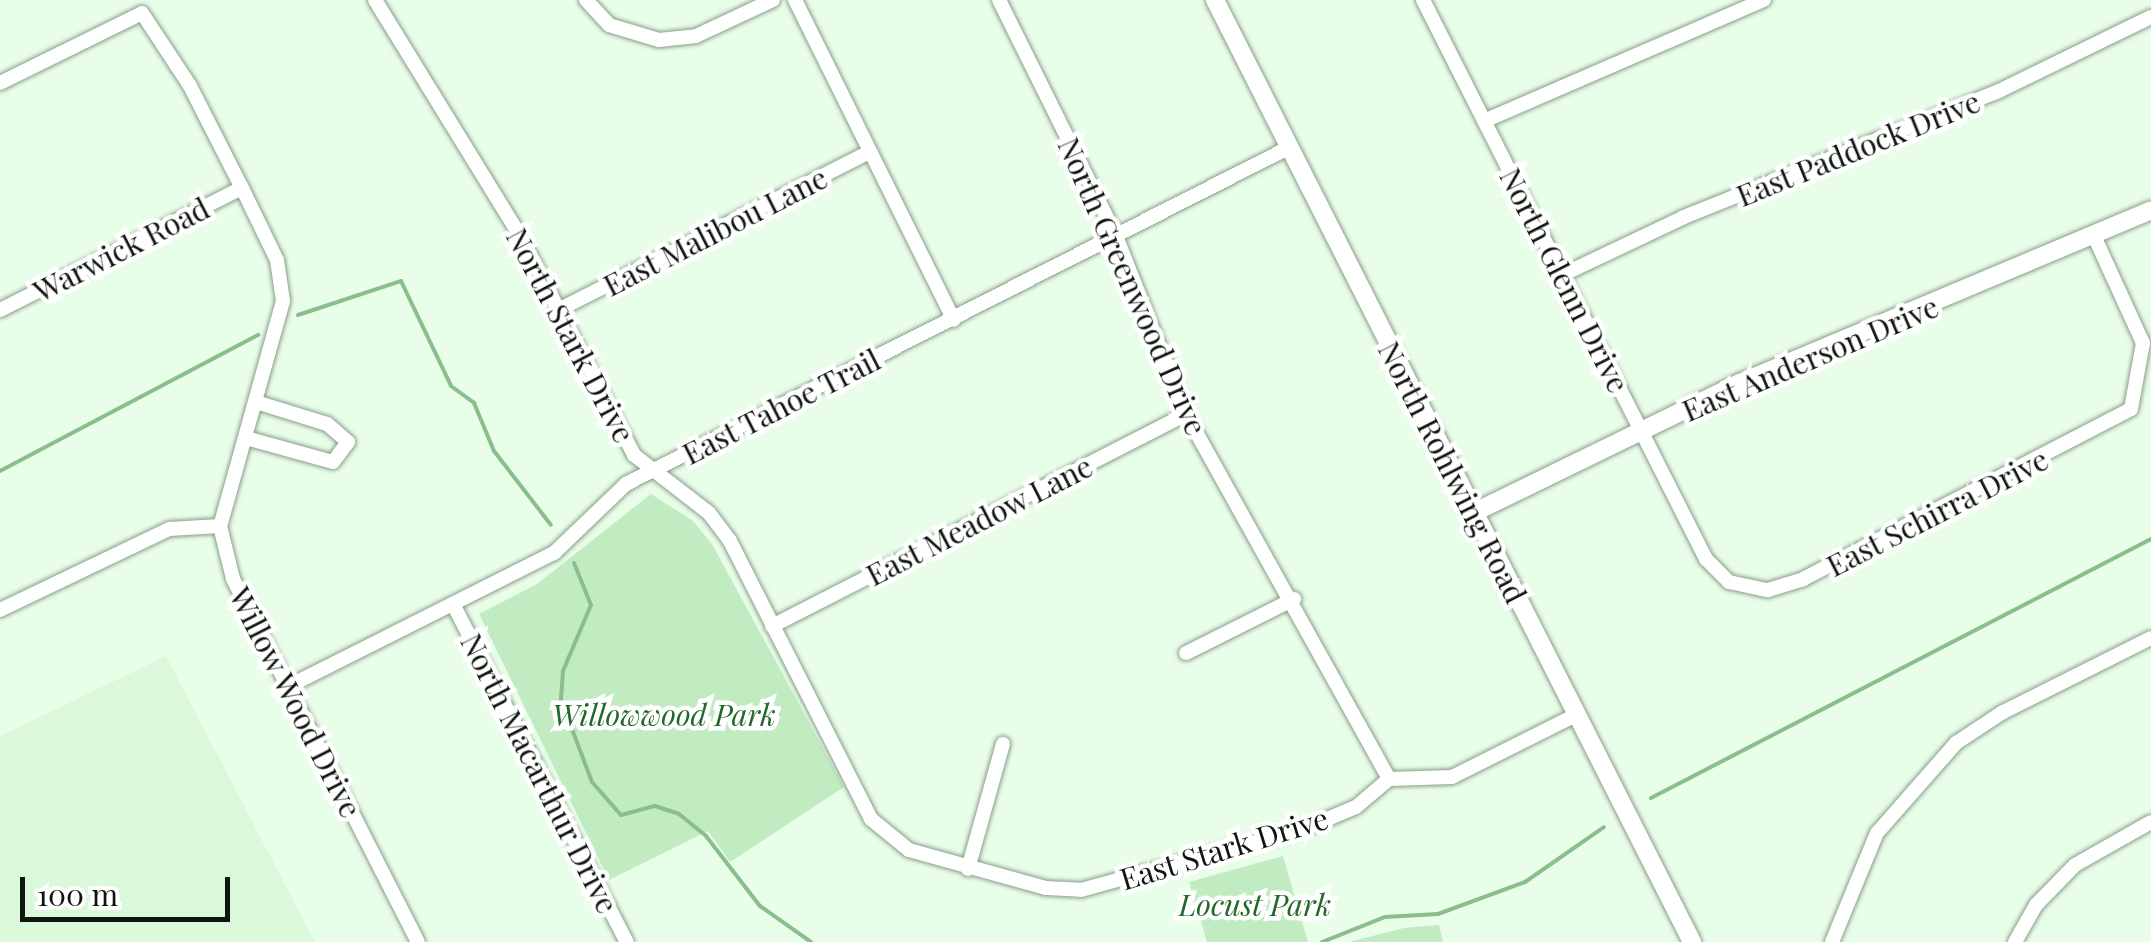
<!DOCTYPE html>
<style>
body{margin:0}
#map{position:relative;width:2151px;height:942px;overflow:hidden;background:#e8fee8;font-family:"Playfair Display",serif}
div>[style]{position:absolute}
.built>*{inset:0;background:#dbf8db}
.green>*{inset:0;background:#c1ebc1}
.stream>*{height:4px;margin:-2px;padding:0 2px;transform-origin:2px;border-radius:2px;background:#8bbe8c}
.roads{filter:drop-shadow(0 0 2px #899e89) drop-shadow(0 0 2px #899e89)}
.minor>*{height:14px;margin:-7px;padding:0 7px;transform-origin:7px;border-radius:7px;background:#fff}
.tertiary>*{height:18px;margin:-9px;padding:0 9px;transform-origin:9px;border-radius:9px;background:#fff}
span{translate:-50% -50%;white-space:nowrap;text-align:center;line-height:1.15;-webkit-text-stroke:9px #fff;paint-order:stroke}
.street-label{font-size:30px;color:#0e160e}
.park-label{font-size:30px;color:#226829;font-style:italic}
.scale{position:absolute;left:20px;top:877px;width:210px;height:45px;box-sizing:border-box;border:5px solid #0e160e;border-top:0;padding-left:12px;font-size:30px;line-height:35px;white-space:nowrap;color:#0e160e;-webkit-text-stroke:8px #fff;paint-order:stroke}
</style>
<div id="map">
<div class="built">
<i style="clip-path:polygon(166px 656px,315px 942px,0 942px,0 736px)"></i>
</div>
<div class="green">
<i style="clip-path:polygon(651px 494px,693px 521px,712px 544px,844px 787px,730px 862px,708px 831px,609px 880px,479px 614px,537px 584px)"></i>
<i style="clip-path:polygon(1283px 856px,1308px 942px,1207px 942px,1189px 882px)"></i>
<i style="clip-path:polygon(1439px 925px,1443px 942px,1349px 942px,1404px 928px)"></i>
</div>
<div class="stream">
<i style="left:298px;top:315px;width:108px;rotate:-18.3deg"></i>
<i style="left:401px;top:281px;width:116px;rotate:64.5deg"></i>
<i style="left:451px;top:386px;width:29px;rotate:36deg"></i>
<i style="left:474px;top:403px;width:52px;rotate:67.4deg"></i>
<i style="left:494px;top:451px;width:93px;rotate:52.4deg"></i>
<i style="left:0;top:471px;width:292px;rotate:-27.8deg"></i>
<i style="left:574px;top:563px;width:45px;rotate:68deg"></i>
<i style="left:591px;top:605px;width:72px;rotate:113deg"></i>
<i style="left:563px;top:671px;width:29px;rotate:94deg"></i>
<i style="left:561px;top:700px;width:88px;rotate:69.3deg"></i>
<i style="left:592px;top:782px;width:44px;rotate:48.7deg"></i>
<i style="left:621px;top:815px;width:35px;rotate:-15deg"></i>
<i style="left:655px;top:806px;width:25px;rotate:18deg"></i>
<i style="left:679px;top:814px;width:35px;rotate:39deg"></i>
<i style="left:706px;top:836px;width:88px;rotate:52.4deg"></i>
<i style="left:760px;top:906px;width:62px;rotate:35.2deg"></i>
<i style="left:1651px;top:798px;width:563px;rotate:-27.38deg"></i>
<i style="left:1322px;top:942px;width:68px;rotate:-21.6deg"></i>
<i style="left:1385px;top:917px;width:53px;rotate:-3.2deg"></i>
<i style="left:1438px;top:914px;width:93px;rotate:-20.2deg"></i>
<i style="left:1525px;top:882px;width:96px;rotate:-34.8deg"></i>
</div>
<div class="roads">
<div class="minor">
<i style="left:375px;top:0;width:273px;rotate:58.4deg"></i>
<i style="left:518px;top:232px;width:251px;rotate:62.5deg"></i>
<i style="left:634px;top:455px;width:95px;rotate:37.7deg"></i>
<i style="left:709px;top:513px;width:35px;rotate:53deg"></i>
<i style="left:730px;top:541px;width:312px;rotate:63.1deg"></i>
<i style="left:871px;top:819px;width:49px;rotate:39.2deg"></i>
<i style="left:909px;top:850px;width:142px;rotate:15.5deg"></i>
<i style="left:1046px;top:888px;width:35px;rotate:3deg"></i>
<i style="left:1081px;top:890px;width:233px;rotate:-15.4deg"></i>
<i style="left:1306px;top:828px;width:54px;rotate:-22.8deg"></i>
<i style="left:1356px;top:807px;width:43px;rotate:-40.3deg"></i>
<i style="left:1389px;top:779px;width:63px;rotate:-1.8deg"></i>
<i style="left:1452px;top:777px;width:139px;rotate:-26.6deg"></i>
<i style="left:586px;top:0;width:34px;rotate:47deg"></i>
<i style="left:609px;top:25px;width:52px;rotate:16.7deg"></i>
<i style="left:659px;top:40px;width:37px;rotate:-6deg"></i>
<i style="left:696px;top:36px;width:85px;rotate:-25.1deg"></i>
<i style="left:795px;top:0;width:357px;rotate:63.6deg"></i>
<i style="left:999px;top:0;width:263px;rotate:63.6deg"></i>
<i style="left:1116px;top:236px;width:191px;rotate:68.5deg"></i>
<i style="left:1186px;top:414px;width:418px;rotate:60.9deg"></i>
<i style="left:1423px;top:0;width:627px;rotate:63.15deg"></i>
<i style="left:1706px;top:559px;width:33px;rotate:45deg"></i>
<i style="left:1729px;top:582px;width:40px;rotate:12deg"></i>
<i style="left:1768px;top:590px;width:37px;rotate:-17deg"></i>
<i style="left:1803px;top:579px;width:369px;rotate:-27.4deg"></i>
<i style="left:2131px;top:409px;width:67px;rotate:-79.7deg"></i>
<i style="left:2143px;top:343px;width:115px;rotate:-114.6deg"></i>
<i style="left:0;top:83px;width:158px;rotate:-26.2deg"></i>
<i style="left:142px;top:13px;width:87px;rotate:56.7deg"></i>
<i style="left:190px;top:86px;width:114px;rotate:63deg"></i>
<i style="left:242px;top:188px;width:80px;rotate:64.1deg"></i>
<i style="left:277px;top:260px;width:41px;rotate:81.7deg"></i>
<i style="left:283px;top:301px;width:234px;rotate:105.6deg"></i>
<i style="left:220px;top:526px;width:55px;rotate:76.2deg"></i>
<i style="left:233px;top:579px;width:407px;rotate:63deg"></i>
<i style="left:1484px;top:121px;width:305px;rotate:-23.4deg"></i>
<i style="left:1562px;top:275px;width:135px;rotate:-25.4deg"></i>
<i style="left:1684px;top:217px;width:339px;rotate:-21.8deg"></i>
<i style="left:1999px;top:91px;width:169px;rotate:-26deg"></i>
<i style="left:560px;top:309px;width:347px;rotate:-26.9deg"></i>
<i style="left:0;top:310px;width:271px;rotate:-26.8deg"></i>
<i style="left:246px;top:438px;width:90px;rotate:15.4deg"></i>
<i style="left:333px;top:462px;width:25px;rotate:-53deg"></i>
<i style="left:348px;top:442px;width:28px;rotate:-139deg"></i>
<i style="left:327px;top:424px;width:74px;rotate:-162.8deg"></i>
<i style="left:453px;top:604px;width:380px;rotate:62.8deg"></i>
<i style="left:0;top:610px;width:187px;rotate:-25.6deg"></i>
<i style="left:169px;top:529px;width:51px;rotate:-3.4deg"></i>
<i style="left:772px;top:626px;width:465px;rotate:-27.1deg"></i>
<i style="left:1186px;top:653px;width:121px;rotate:-26.6deg"></i>
<i style="left:289px;top:686px;width:297px;rotate:-26.7deg"></i>
<i style="left:554px;top:553px;width:100px;rotate:-43.8deg"></i>
<i style="left:626px;top:484px;width:745px;rotate:-26.91deg"></i>
<i style="left:968px;top:869px;width:130px;rotate:-74.4deg"></i>
<i style="left:1832px;top:942px;width:118px;rotate:-67.6deg"></i>
<i style="left:1877px;top:833px;width:120px;rotate:-48.7deg"></i>
<i style="left:1956px;top:743px;width:56px;rotate:-33.4deg"></i>
<i style="left:2003px;top:712px;width:165px;rotate:-26.6deg"></i>
<i style="left:2015px;top:942px;width:43px;rotate:-60.4deg"></i>
<i style="left:2036px;top:905px;width:56px;rotate:-45.7deg"></i>
<i style="left:2075px;top:865px;width:87px;rotate:-29.5deg"></i>
</div>
<div class="tertiary">
<i style="left:1215px;top:0;width:1056px;rotate:63.14deg"></i>
<i style="left:1473px;top:513px;width:297px;rotate:-26deg"></i>
<i style="left:1740px;top:383px;width:446px;rotate:-22.8deg"></i>
</div>
</div>
<div class="street-label">
<span style="left:1858px;top:148px;rotate:-22deg">East Paddock Drive</span>
<span style="left:715px;top:231px;rotate:-27deg">East Malibou Lane</span>
<span style="left:121px;top:249px;rotate:-27deg">Warwick Road</span>
<span style="left:1565px;top:280px;rotate:63deg">North Glenn Drive</span>
<span style="left:1133px;top:286px;rotate:66deg">North Greenwood Drive</span>
<span style="left:571px;top:335px;rotate:62deg">North Stark Drive</span>
<span style="left:1810px;top:358px;rotate:-23deg">East Anderson Drive</span>
<span style="left:781px;top:406px;rotate:-27deg">East Tahoe Trail</span>
<span style="left:1453px;top:472px;rotate:63deg">North Rohlwing Road</span>
<span style="left:1937px;top:512px;rotate:-27deg">East Schirra Drive</span>
<span style="left:979px;top:520px;rotate:-27deg">East Meadow Lane</span>
<span style="left:296px;top:702px;rotate:63deg">Willow Wood Drive</span>
<span style="left:540px;top:773px;rotate:63deg">North Macarthur Drive</span>
<span style="left:1224px;top:848px;rotate:-17deg">East Stark Drive</span>
</div>
<div class="park-label">
<span style="left:664px;top:714px">Willowwood Park</span>
<span style="left:1255px;top:904px">Locust Park</span>
</div>
<div class="scale">100 m</div>
</div>
